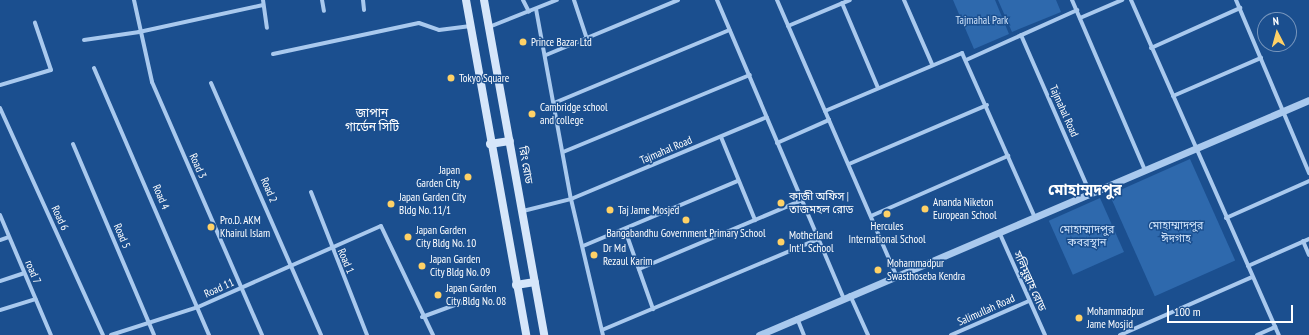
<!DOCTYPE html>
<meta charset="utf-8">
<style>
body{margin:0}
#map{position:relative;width:1309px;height:335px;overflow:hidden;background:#1b4f8f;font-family:"PT Sans Narrow","Noto Sans Bengali",sans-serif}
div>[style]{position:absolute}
.green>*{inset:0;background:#2e69ad;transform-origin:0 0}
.minor>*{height:4px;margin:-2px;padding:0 2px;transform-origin:2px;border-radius:2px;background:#a9c9ee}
.tertiary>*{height:7px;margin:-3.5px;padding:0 3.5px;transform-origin:3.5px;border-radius:3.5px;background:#a9c9ee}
.secondary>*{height:8px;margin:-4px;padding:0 4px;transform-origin:4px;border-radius:4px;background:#d6e6fa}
.dots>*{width:11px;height:11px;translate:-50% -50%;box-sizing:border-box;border:2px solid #1b4f8f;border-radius:50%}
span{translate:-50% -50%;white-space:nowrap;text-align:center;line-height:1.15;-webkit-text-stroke:3px #1b4f8f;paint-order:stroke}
.park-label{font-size:11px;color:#cfe3fa}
.poi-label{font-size:11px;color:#fff}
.left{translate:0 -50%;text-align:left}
.right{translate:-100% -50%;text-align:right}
.street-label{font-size:11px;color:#fff}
.neighbourhood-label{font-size:12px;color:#fff}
.district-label{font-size:15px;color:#fff;font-weight:700}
.north{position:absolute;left:1257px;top:12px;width:40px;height:40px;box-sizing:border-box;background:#1b4f8f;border:1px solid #7695bc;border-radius:50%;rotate:354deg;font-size:11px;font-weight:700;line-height:16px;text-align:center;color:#fff}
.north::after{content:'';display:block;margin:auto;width:14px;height:18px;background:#ffd166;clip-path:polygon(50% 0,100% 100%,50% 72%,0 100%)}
.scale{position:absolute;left:1167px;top:305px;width:126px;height:18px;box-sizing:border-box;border:2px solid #fff;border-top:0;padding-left:5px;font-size:12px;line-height:14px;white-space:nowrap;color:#fff;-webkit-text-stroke:3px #1b4f8f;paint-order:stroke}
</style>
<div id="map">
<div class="green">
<i style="clip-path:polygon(953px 0,995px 0,1009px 34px,974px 49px)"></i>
<i style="clip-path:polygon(998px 0,1056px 0,1061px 12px,1012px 32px)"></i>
<i style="left:1190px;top:159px;width:111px;height:88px;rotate:66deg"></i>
<i style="left:1100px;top:198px;width:59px;height:56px;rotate:66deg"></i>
</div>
<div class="minor">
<i style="left:134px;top:0;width:84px;rotate:77.6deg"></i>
<i style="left:152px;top:82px;width:276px;rotate:66.5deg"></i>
<i style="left:263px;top:0;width:28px;rotate:82deg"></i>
<i style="left:322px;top:0;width:11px;rotate:80deg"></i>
<i style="left:363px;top:0;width:10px;rotate:84deg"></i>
<i style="left:523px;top:0;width:13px;rotate:63deg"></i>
<i style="left:574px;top:0;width:41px;rotate:71.6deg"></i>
<i style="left:717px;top:0;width:323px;rotate:67deg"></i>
<i style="left:777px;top:0;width:300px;rotate:66.6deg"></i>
<i style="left:904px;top:0;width:70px;rotate:66.4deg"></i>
<i style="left:1072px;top:0;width:185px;rotate:66.8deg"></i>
<i style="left:1131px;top:0;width:366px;rotate:66.2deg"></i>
<i style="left:1236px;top:0;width:188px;rotate:67.1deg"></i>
<i style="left:842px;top:3px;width:92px;rotate:67deg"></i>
<i style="left:536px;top:9px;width:193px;rotate:79.6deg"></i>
<i style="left:571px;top:199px;width:140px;rotate:76.8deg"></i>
<i style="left:1080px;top:18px;width:46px;rotate:-23.2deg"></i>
<i style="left:788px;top:26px;width:67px;rotate:-22.8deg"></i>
<i style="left:489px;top:27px;width:73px;rotate:-21.7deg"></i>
<i style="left:1021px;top:35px;width:172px;rotate:66.4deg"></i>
<i style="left:84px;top:40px;width:56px;rotate:-8.3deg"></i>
<i style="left:139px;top:32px;width:127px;rotate:-12.3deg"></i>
<i style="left:1151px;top:48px;width:98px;rotate:-24.2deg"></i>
<i style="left:273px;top:54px;width:149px;rotate:-12deg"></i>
<i style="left:419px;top:23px;width:21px;rotate:19deg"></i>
<i style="left:439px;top:30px;width:32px;rotate:-7deg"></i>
<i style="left:546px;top:55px;width:143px;rotate:-22.6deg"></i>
<i style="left:966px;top:60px;width:122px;rotate:-24.2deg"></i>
<i style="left:94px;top:68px;width:291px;rotate:66.7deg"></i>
<i style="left:211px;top:83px;width:275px;rotate:66.4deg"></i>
<i style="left:0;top:85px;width:53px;rotate:-16.4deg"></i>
<i style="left:51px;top:70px;width:50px;rotate:-108.8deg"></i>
<i style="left:1173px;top:96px;width:96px;rotate:-23.4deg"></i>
<i style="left:554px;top:103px;width:190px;rotate:-22.6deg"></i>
<i style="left:0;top:108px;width:249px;rotate:65.6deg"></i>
<i style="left:825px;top:111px;width:149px;rotate:-22.9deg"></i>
<i style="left:962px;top:53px;width:180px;rotate:66.1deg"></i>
<i style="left:721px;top:137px;width:90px;rotate:67.7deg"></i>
<i style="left:777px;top:143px;width:57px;rotate:-23.9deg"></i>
<i style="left:73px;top:144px;width:207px;rotate:67deg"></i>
<i style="left:563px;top:152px;width:202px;rotate:-22.4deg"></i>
<i style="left:849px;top:164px;width:150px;rotate:-23.1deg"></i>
<i style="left:311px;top:192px;width:154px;rotate:68.6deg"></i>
<i style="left:523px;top:211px;width:49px;rotate:-14deg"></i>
<i style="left:571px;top:199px;width:212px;rotate:-22.7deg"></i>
<i style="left:0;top:215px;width:130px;rotate:67deg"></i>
<i style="left:871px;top:216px;width:150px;rotate:-23.7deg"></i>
<i style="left:1226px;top:218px;width:91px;rotate:-24deg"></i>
<i style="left:625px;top:230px;width:84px;rotate:70.5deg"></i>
<i style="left:1000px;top:234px;width:111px;rotate:66deg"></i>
<i style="left:0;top:240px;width:9px;rotate:-18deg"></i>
<i style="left:1303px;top:241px;width:15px;rotate:67deg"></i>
<i style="left:583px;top:246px;width:168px;rotate:-22.8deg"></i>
<i style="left:1248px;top:266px;width:67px;rotate:-23.9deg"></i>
<i style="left:639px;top:269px;width:177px;rotate:-22.9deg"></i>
<i style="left:0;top:281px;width:25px;rotate:-18deg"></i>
<i style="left:850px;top:295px;width:44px;rotate:65.8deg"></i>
<i style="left:0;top:310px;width:37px;rotate:-17deg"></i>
<i style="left:422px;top:317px;width:44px;rotate:-20.1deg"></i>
<i style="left:797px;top:318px;width:18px;rotate:68deg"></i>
<i style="left:602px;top:330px;width:235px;rotate:-22.8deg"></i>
<i style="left:111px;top:335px;width:91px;rotate:-17.8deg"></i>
<i style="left:198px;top:307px;width:200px;rotate:-23.9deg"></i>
<i style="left:381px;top:226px;width:121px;rotate:64.5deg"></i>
<i style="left:951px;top:335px;width:85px;rotate:-23.6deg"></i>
<i style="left:1120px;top:335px;width:144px;rotate:-23.7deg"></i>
<i style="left:1257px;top:335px;width:20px;rotate:-24deg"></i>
</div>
<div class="tertiary">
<i style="left:759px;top:335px;width:598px;rotate:-23.14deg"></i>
</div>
<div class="secondary">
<i style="left:466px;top:0;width:340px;rotate:79.8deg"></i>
<i style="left:484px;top:0;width:340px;rotate:79.8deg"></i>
<i style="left:490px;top:144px;width:20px;rotate:-9deg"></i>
<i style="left:516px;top:285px;width:19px;rotate:-9deg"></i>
</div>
<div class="dots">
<i style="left:523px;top:42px;background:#ffd166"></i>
<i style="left:451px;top:78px;background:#ffd166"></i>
<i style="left:532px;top:114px;background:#ffd166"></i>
<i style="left:468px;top:177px;background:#ffd166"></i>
<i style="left:781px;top:203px;background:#ffd166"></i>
<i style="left:391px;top:204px;background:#ffd166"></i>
<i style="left:925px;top:209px;background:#ffd166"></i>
<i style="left:610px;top:210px;background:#ffd166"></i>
<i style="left:887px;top:214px;background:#ffd166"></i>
<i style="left:686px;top:220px;background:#ffd166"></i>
<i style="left:211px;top:227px;background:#ffd166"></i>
<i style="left:408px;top:237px;background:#ffd166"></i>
<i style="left:781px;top:242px;background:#ffd166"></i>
<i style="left:594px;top:255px;background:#ffd166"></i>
<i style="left:422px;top:266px;background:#ffd166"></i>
<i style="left:878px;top:270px;background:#ffd166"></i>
<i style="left:438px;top:295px;background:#ffd166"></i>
<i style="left:1079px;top:318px;background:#ffd166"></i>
</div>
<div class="park-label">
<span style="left:982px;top:20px">Tajmahal Park</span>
<span style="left:1176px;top:232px">মোহাম্মাদপুর<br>ঈদগাহ</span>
<span style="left:1087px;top:236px">মোহাম্মাদপুর<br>কবরস্থান</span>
</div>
<div class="poi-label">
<span class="left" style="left:531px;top:42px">Prince Bazar Ltd</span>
<span class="left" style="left:459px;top:78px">Tokyo Square</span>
<span class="left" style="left:540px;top:114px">Cambridge school<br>and college</span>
<span class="right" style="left:460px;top:177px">Japan<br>Garden City</span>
<span class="left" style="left:789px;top:203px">কাজী অফিস |<br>তাজমহল রোড</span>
<span class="left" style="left:399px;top:204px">Japan Garden City<br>Bldg No. 11/1</span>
<span class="left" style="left:933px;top:209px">Ananda Niketon<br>European School</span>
<span class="left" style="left:618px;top:210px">Taj Jame Mosjed</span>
<span class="left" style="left:220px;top:227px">Pro.D. AKM<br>Khairul Islam</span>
<span style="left:887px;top:233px">Hercules<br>International School</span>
<span class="left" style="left:416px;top:237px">Japan Garden<br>City Bldg No. 10</span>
<span style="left:686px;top:233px">Bangabandhu Government Primary School</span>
<span class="left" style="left:789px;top:242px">Motherland<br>Int'L School</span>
<span class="left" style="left:603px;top:255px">Dr Md<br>Rezaul Karim</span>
<span class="left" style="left:430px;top:266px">Japan Garden<br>City Bldg No. 09</span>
<span class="left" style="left:887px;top:270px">Mohammadpur<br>Swasthoseba Kendra</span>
<span class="left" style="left:446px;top:295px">Japan Garden<br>City Bldg No. 08</span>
<span class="left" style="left:1087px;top:318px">Mohammadpur<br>Jame Mosjid</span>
</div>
<div class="street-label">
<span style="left:1064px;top:111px;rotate:66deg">Tajmahal Road</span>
<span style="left:666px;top:150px;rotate:-23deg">Tajmahal Road</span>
<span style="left:526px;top:165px;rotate:80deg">রিং রোড</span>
<span style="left:198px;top:166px;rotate:66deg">Road 3</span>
<span style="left:269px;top:190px;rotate:67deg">Road 2</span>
<span style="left:161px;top:197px;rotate:67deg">Road 4</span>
<span style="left:60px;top:218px;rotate:65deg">Road 6</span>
<span style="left:122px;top:236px;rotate:67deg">Road 5</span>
<span style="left:346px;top:261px;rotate:67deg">Road 1</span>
<span style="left:33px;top:272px;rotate:67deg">road 7</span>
<span style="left:1030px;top:281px;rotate:66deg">সলিমুল্লাহ রোড</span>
<span style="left:219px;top:288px;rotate:-24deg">Road 11</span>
<span style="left:986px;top:310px;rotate:-24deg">Salimullah Road</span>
</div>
<div class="neighbourhood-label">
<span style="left:372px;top:120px">জাপান<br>গার্ডেন সিটি</span>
</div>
<div class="district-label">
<span style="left:1085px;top:190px">মোহাম্মদপুর</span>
</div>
<div class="north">N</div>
<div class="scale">100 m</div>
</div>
